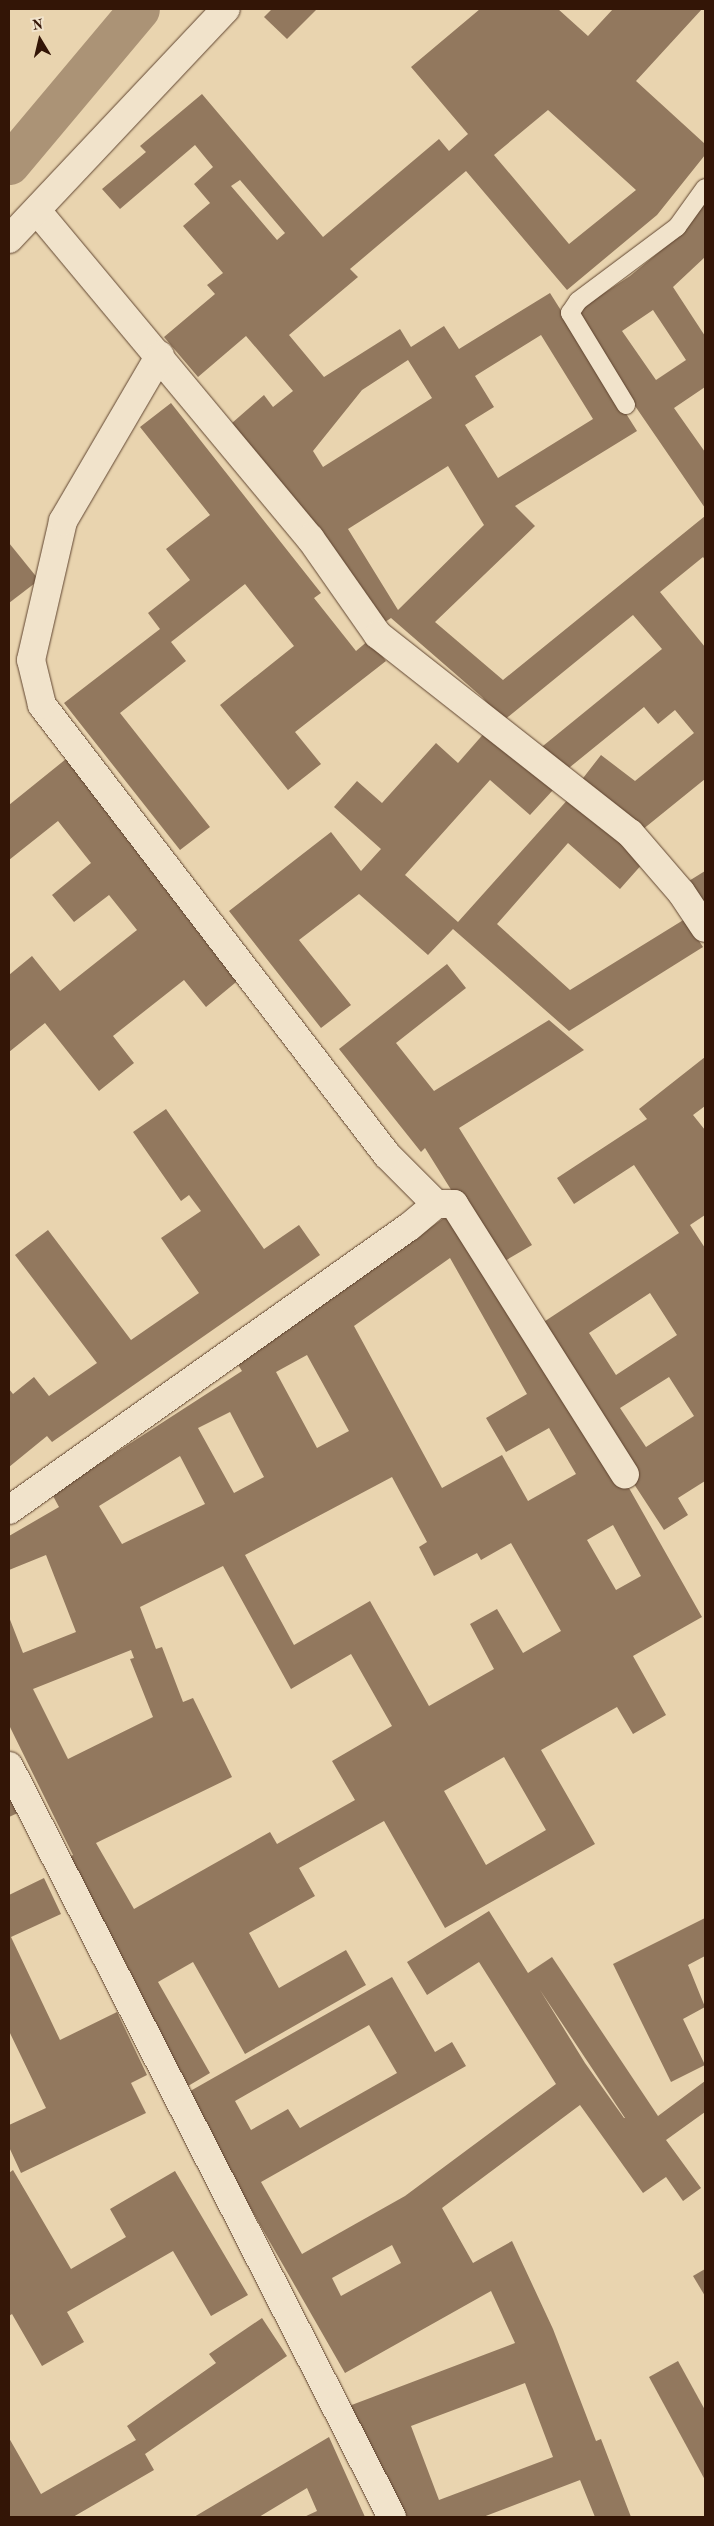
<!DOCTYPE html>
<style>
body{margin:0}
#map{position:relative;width:714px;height:2526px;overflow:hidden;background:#e9d4af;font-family:"Old Standard TT",serif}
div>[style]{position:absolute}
.canal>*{height:41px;margin:-20.5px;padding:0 20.5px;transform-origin:20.5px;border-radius:20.5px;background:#ab9376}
.building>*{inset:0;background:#92785e}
.roads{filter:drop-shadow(0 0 1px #604530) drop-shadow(0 0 1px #604530)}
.service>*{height:18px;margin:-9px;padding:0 9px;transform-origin:9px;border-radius:9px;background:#f1e3cb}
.minor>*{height:28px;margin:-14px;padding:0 14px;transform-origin:14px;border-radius:14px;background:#f1e3cb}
span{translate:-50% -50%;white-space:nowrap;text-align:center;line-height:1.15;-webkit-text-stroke:4.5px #f1e3cb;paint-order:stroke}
.frame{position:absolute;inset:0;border:10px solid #331506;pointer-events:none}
.north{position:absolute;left:15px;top:15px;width:50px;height:50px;-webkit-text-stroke:4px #f1e3cb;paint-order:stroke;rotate:351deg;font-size:14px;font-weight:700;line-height:20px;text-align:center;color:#331506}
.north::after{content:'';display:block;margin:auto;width:18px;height:22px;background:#331506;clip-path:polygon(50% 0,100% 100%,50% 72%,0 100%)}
</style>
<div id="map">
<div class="canal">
<i style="left:9px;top:164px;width:202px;rotate:-50deg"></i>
</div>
<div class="building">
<i style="clip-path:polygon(272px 9px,317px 9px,287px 39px,264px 17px)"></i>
<i style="clip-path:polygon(evenodd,480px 9px,558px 9px,588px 36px,613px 9px,702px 9px,636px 81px,705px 144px,705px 155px,657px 215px,567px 290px,466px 171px,350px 269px,358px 277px,289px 335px,324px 377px,400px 329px,411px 347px,444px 326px,459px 349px,550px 293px,637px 431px,515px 506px,535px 526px,435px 622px,503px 680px,705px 516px,705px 560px,703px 557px,660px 592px,705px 647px,705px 779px,642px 830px,580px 782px,601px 755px,635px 781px,694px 733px,675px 710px,658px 724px,644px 707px,559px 776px,538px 750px,662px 649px,633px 615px,503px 721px,482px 697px,391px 618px,376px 628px,232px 423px,264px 395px,273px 407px,293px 391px,246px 336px,198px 377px,164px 337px,215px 294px,207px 285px,223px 273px,183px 226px,210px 203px,194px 184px,213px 167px,195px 145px,120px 209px,102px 189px,146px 152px,140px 146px,202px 94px,323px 237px,439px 139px,449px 151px,468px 134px,411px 67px,480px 9px,548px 110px,636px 190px,569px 244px,494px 155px,548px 110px,480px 9px,240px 180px,285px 233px,277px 240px,231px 186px,240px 180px,480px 9px,541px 335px,593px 419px,498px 478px,465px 425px,494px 407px,475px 376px,541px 335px,480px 9px,408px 360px,432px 398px,323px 467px,313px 451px,362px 390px,408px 360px,480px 9px,448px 466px,484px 525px,398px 610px,348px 529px,448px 466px)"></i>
<i style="clip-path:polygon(evenodd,705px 198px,705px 257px,673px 287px,705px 336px,705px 387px,674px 408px,705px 452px,705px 508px,572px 314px,630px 276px,676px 238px,705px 198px,653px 310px,686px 360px,656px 380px,622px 331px,653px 310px)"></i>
<i style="clip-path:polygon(171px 403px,321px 593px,314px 598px,356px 651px,369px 640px,386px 661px,295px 732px,321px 764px,288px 790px,220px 705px,294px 646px,245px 584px,171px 642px,186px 661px,120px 713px,210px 827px,180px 850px,64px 703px,160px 629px,148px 613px,190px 580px,166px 549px,210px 515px,140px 427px)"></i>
<i style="clip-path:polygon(9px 543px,39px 580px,9px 603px)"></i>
<i style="clip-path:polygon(486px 731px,553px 790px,530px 815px,490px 780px,405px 875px,458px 922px,570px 797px,644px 862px,620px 889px,568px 843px,497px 924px,570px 990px,685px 919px,703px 947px,569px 1031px,453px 929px,428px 955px,359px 894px,299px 940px,351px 1005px,321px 1028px,229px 911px,331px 832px,361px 871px,381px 849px,334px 807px,357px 781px,382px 803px,436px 743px,458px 763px)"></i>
<i style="clip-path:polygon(66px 759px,241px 978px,206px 1007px,184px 980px,113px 1036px,134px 1063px,99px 1091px,45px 1023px,9px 1052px,9px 975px,32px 956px,60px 991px,137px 930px,109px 895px,74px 922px,52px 895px,91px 863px,58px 821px,9px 860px,9px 805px)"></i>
<i style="clip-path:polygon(705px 871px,705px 919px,684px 884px)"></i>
<i style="clip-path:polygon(447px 964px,466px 988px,396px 1043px,434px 1091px,549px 1020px,584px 1050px,459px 1128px,532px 1245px,498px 1265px,425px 1148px,421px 1152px,339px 1049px)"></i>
<i style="clip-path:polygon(evenodd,705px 1057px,705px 1106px,693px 1115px,705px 1130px,705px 1215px,690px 1225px,705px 1248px,705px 1481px,678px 1498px,688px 1515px,664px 1530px,533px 1329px,679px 1233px,634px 1165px,574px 1204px,557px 1178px,647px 1119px,639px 1109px,705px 1057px,650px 1293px,677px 1335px,616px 1375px,589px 1333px,650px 1293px,705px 1057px,669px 1377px,694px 1416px,646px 1447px,620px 1408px,669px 1377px)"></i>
<i style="clip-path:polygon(166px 1109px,264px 1249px,299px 1225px,320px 1255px,52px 1442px,47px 1436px,9px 1467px,9px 1389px,13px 1394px,34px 1377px,49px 1396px,97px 1363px,15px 1255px,48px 1230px,131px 1340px,199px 1293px,161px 1238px,201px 1211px,189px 1195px,181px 1201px,133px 1132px)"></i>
<i style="clip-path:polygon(evenodd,455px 1210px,625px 1481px,702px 1617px,633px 1656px,666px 1715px,633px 1734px,617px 1707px,541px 1750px,595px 1844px,445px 1928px,384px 1821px,299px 1868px,315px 1896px,249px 1933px,279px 1988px,346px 1950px,366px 1985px,245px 2054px,193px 1962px,158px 1982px,210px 2073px,183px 2089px,116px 1972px,127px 1966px,65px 1859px,73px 1855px,9px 1725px,9px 1617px,23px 1653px,76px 1632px,46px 1555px,9px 1570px,9px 1536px,59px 1507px,52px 1494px,242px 1371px,235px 1360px,316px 1309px,455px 1210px,450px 1258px,527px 1394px,486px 1418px,506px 1452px,549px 1428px,576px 1474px,528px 1501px,502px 1455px,442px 1488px,354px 1326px,450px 1258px,455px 1210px,307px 1355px,349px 1431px,317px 1448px,276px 1372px,307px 1355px,455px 1210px,230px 1412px,264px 1477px,234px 1493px,198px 1428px,230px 1412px,455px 1210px,180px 1456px,205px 1504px,122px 1544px,99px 1506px,180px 1456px,455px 1210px,392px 1477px,427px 1542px,419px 1547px,434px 1576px,477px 1553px,481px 1560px,511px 1543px,561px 1631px,523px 1653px,497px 1609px,470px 1624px,494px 1669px,429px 1706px,370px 1601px,294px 1645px,245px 1555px,392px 1477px,455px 1210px,613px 1525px,641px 1576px,616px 1590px,587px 1540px,613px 1525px,455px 1210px,223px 1566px,291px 1689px,351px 1654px,392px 1726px,332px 1761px,355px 1800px,277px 1844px,270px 1832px,134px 1909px,96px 1843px,232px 1777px,193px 1698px,183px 1702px,162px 1647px,156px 1649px,140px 1607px,223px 1566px,455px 1210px,131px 1650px,134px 1658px,130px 1659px,153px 1717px,68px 1759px,33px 1689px,131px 1650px,455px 1210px,504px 1757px,546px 1830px,486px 1865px,444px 1791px,504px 1757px)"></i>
<i style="clip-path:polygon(9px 1790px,20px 1812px,9px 1817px)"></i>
<i style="clip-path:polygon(44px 1878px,61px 1914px,11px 1937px,60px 2040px,117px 2012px,147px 2075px,131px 2083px,146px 2113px,21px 2173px,9px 2147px,9px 2125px,46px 2108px,9px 2031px,9px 1895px)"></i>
<i style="clip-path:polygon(evenodd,489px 1911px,528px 1973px,552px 1957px,658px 2116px,705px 2081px,705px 2112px,666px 2140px,701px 2188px,683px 2201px,666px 2177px,643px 2193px,580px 2105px,442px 2208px,473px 2263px,512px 2241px,553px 2329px,596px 2441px,601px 2439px,631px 2517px,595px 2517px,580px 2480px,483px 2517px,402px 2517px,349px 2406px,515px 2343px,491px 2291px,345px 2373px,185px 2094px,392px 1977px,435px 2052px,452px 2042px,466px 2066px,261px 2182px,302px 2254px,405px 2196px,556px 2084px,479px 1962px,427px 1995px,407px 1962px,489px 1911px,540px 1990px,625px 2118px,624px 2118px,585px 2063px,540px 1990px,489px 1911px,369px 2025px,397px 2073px,300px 2128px,288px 2109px,251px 2130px,235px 2101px,369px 2025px,489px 1911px,392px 2245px,401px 2263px,341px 2296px,332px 2278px,392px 2245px,489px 1911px,525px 2383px,553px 2457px,439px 2500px,411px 2426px,525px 2383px)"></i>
<i style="clip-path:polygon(705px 1918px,705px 1956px,688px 1965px,705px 2007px,683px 2019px,705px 2065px,671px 2082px,613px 1964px)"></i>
<i style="clip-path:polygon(13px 2170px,71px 2269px,126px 2237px,110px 2209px,175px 2171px,248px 2295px,211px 2316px,173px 2251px,67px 2312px,84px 2342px,42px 2366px,12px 2314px,9px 2316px,9px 2173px)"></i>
<i style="clip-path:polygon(705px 2269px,705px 2296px,693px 2276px)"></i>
<i style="clip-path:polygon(262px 2318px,287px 2356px,145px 2454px,154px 2470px,73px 2517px,9px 2517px,9px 2438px,41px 2494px,136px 2440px,127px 2426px,216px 2363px,209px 2354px)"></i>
<i style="clip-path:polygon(678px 2361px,705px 2410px,705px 2480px,649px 2377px)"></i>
<i style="clip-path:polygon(329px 2437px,365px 2517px,304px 2517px,317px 2511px,307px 2488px,259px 2517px,194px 2517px)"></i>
</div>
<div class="roads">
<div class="service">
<i style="left:626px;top:405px;width:108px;rotate:-121.3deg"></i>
<i style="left:570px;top:313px;width:14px;rotate:-56deg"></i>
<i style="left:578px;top:301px;width:124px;rotate:-36.8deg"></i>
<i style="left:677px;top:227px;width:48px;rotate:-54.3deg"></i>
</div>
<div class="minor">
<i style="left:38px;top:212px;width:425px;rotate:50.2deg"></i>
<i style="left:310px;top:538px;width:118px;rotate:55deg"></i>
<i style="left:378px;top:635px;width:320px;rotate:38.2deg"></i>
<i style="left:630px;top:833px;width:78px;rotate:49.2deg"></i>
<i style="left:681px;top:892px;width:43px;rotate:56.3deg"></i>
<i style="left:9px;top:239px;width:316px;rotate:-46.7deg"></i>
<i style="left:436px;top:1204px;width:18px"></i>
<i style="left:454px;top:1204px;width:320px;rotate:57.7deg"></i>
<i style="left:9px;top:1510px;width:490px;rotate:-35.3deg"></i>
<i style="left:409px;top:1227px;width:35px;rotate:-40deg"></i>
<i style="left:436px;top:1204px;width:69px;rotate:-135deg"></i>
<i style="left:387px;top:1155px;width:567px;rotate:-127.48deg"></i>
<i style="left:42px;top:705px;width:46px;rotate:-103.7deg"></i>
<i style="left:31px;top:660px;width:143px;rotate:-77deg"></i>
<i style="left:63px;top:521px;width:192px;rotate:-59.7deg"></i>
<i style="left:9px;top:1766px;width:843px;rotate:62.98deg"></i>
</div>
</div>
<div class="frame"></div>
<div class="north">N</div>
</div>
